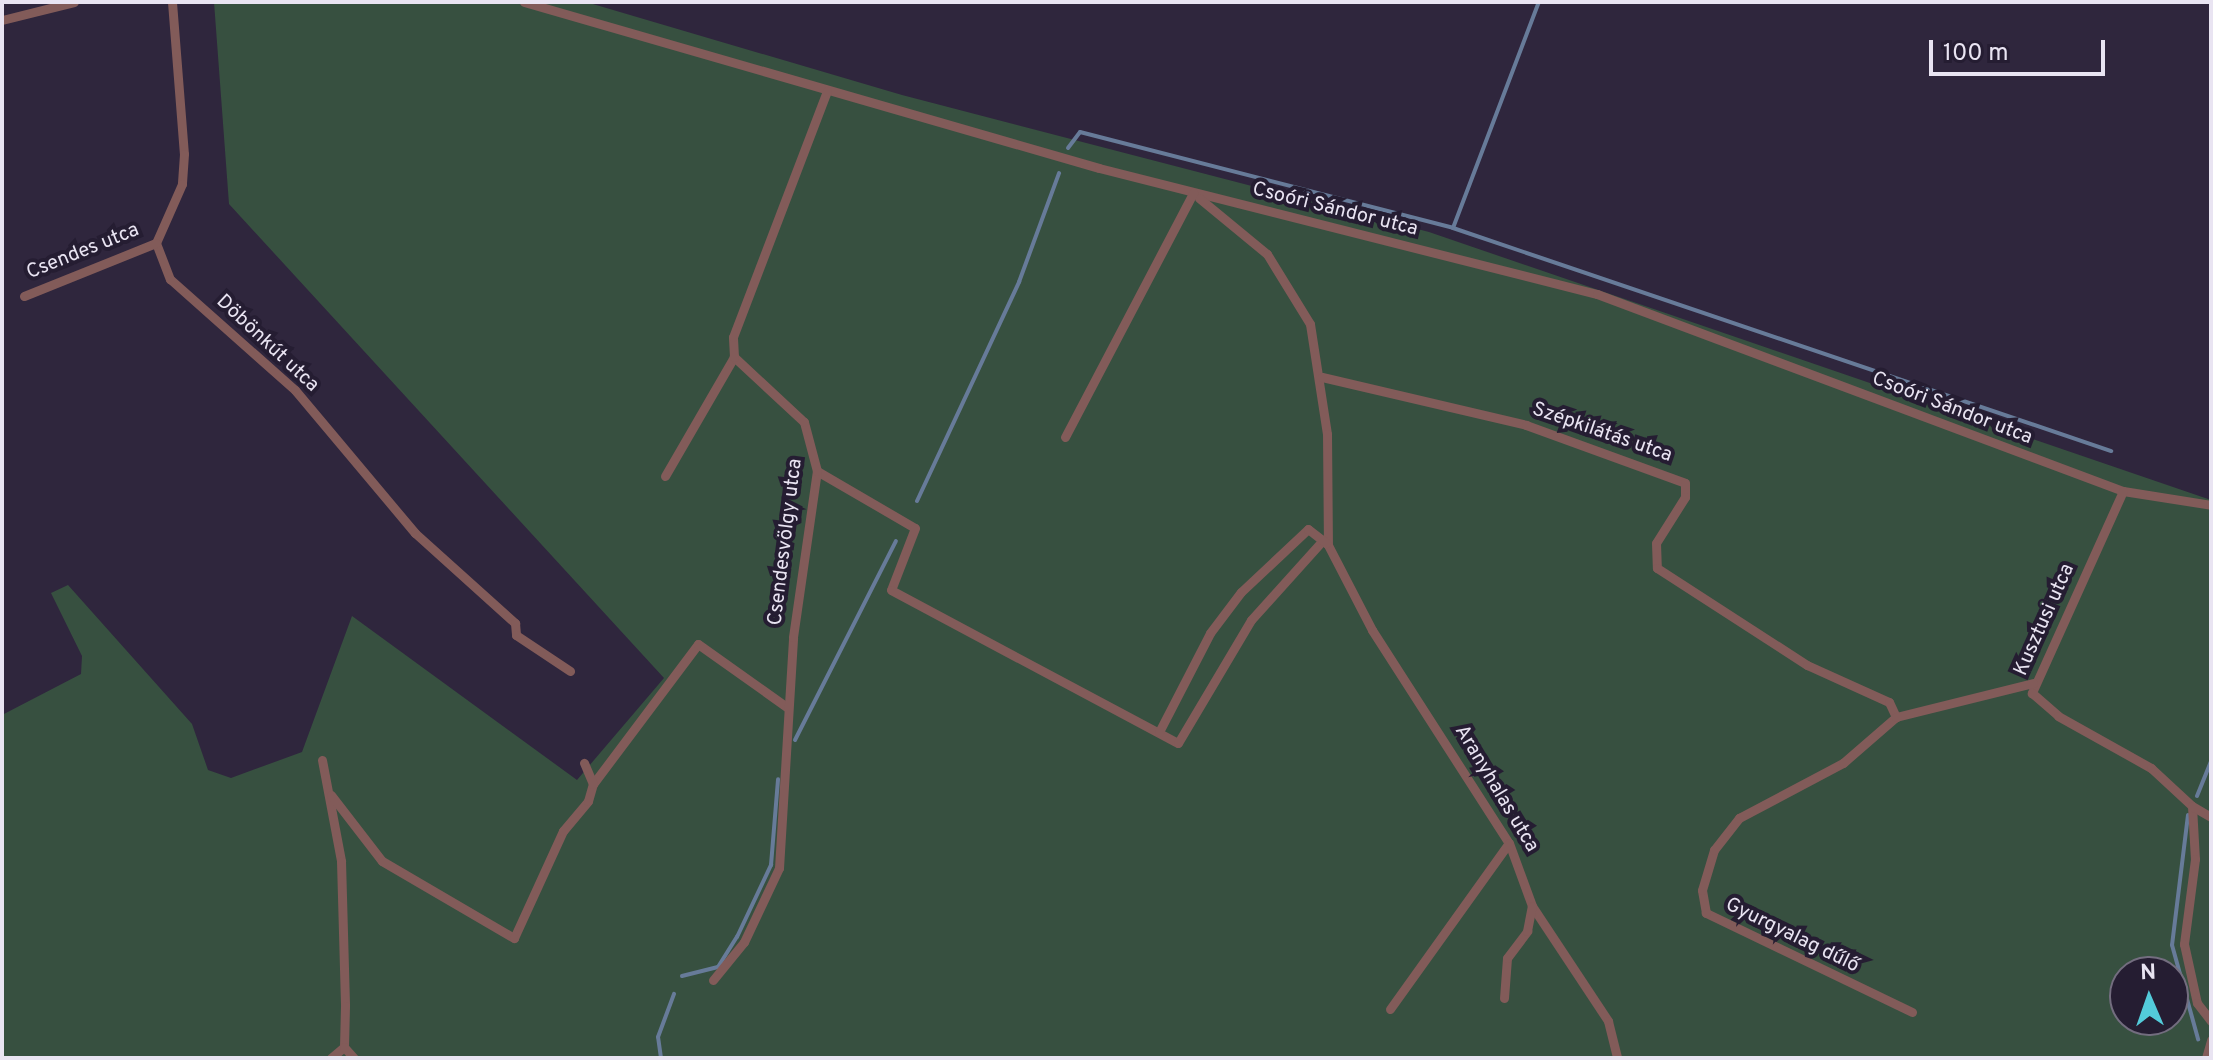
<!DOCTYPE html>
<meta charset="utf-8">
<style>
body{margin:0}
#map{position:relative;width:2213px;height:1060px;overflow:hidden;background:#2f263d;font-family:Overpass,sans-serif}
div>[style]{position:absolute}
.green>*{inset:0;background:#375040}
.stream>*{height:4px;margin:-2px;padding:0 2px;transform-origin:2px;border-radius:2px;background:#677b99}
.minor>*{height:9px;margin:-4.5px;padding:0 4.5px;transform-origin:4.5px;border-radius:4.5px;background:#825b59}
span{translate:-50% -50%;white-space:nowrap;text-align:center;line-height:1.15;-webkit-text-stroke:8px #251d32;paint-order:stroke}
.street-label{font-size:20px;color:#e9e4f2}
.frame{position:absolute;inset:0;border:4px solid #e9e4f2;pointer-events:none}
.north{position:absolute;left:2109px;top:956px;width:80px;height:80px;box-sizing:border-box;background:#251d32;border:2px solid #736d7f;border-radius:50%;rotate:358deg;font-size:22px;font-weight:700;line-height:32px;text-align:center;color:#e9e4f2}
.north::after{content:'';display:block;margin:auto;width:28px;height:36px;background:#53cbda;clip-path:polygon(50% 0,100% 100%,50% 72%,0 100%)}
.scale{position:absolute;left:1929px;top:40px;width:176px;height:36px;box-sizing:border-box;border:4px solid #e9e4f2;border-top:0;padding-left:10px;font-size:24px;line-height:28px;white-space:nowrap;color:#e9e4f2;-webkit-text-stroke:6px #251d32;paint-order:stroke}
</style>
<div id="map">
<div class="green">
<i style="clip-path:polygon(evenodd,214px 2px,586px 2px,902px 95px,1429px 232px,2211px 500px,2211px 1058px,2px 1058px,2px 715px,81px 674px,82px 656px,51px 593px,68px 585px,192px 724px,208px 770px,231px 778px,302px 752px,352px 616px,577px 780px,664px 678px,229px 204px,214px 2px,2125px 972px,2173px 972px,2173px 1020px,2125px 1020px,2125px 972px)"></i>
</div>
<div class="stream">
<i style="left:1068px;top:148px;width:20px;rotate:-53deg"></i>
<i style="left:1080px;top:132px;width:385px;rotate:14.4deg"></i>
<i style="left:1453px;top:228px;width:695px;rotate:18.72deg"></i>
<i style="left:1453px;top:228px;width:242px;rotate:-69.2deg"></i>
<i style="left:917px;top:501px;width:242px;rotate:-65deg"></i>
<i style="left:1019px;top:282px;width:116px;rotate:-69.8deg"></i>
<i style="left:795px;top:740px;width:223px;rotate:-63.1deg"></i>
<i style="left:2197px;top:796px;width:38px;rotate:-68deg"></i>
<i style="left:2188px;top:815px;width:131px;rotate:97deg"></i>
<i style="left:2172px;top:945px;width:98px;rotate:74.5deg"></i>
<i style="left:682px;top:976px;width:37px;rotate:-14deg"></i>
<i style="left:718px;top:967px;width:36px;rotate:-58deg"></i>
<i style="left:737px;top:937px;width:80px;rotate:-64.7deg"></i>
<i style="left:771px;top:865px;width:86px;rotate:-85.3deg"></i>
<i style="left:661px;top:1058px;width:21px;rotate:-98deg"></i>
<i style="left:658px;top:1037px;width:46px;rotate:-69.6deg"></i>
</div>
<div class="minor">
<i style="left:172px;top:2px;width:152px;rotate:85.5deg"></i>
<i style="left:184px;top:154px;width:30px;rotate:94deg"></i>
<i style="left:182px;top:184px;width:64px;rotate:113.8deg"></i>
<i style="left:156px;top:243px;width:39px;rotate:69deg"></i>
<i style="left:170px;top:279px;width:167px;rotate:41.6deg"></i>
<i style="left:295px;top:390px;width:187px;rotate:50deg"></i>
<i style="left:415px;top:533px;width:135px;rotate:42deg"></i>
<i style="left:515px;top:623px;width:12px;rotate:85deg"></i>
<i style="left:516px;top:635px;width:65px;rotate:33.7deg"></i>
<i style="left:524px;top:2px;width:598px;rotate:16.1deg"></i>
<i style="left:1099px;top:168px;width:514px;rotate:14.2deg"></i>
<i style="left:1597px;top:294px;width:562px;rotate:20.53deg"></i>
<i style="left:2123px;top:491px;width:89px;rotate:9deg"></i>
<i style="left:2px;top:20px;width:74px;rotate:-14deg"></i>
<i style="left:1199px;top:198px;width:88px;rotate:39.5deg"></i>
<i style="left:1267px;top:254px;width:82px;rotate:58.4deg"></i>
<i style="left:1310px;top:324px;width:111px;rotate:81.2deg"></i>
<i style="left:1327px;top:434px;width:111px;rotate:89.5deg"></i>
<i style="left:1328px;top:545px;width:96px;rotate:62.6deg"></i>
<i style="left:1372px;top:630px;width:253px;rotate:57.3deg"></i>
<i style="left:1509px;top:843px;width:67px;rotate:69.9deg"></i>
<i style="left:1532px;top:906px;width:138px;rotate:56.5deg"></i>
<i style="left:1608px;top:1021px;width:38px;rotate:76deg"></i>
<i style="left:24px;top:296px;width:142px;rotate:-21.9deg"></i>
<i style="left:1322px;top:377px;width:210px;rotate:13.2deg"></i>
<i style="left:1526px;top:425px;width:169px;rotate:20deg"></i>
<i style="left:1685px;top:483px;width:14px;rotate:90deg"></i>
<i style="left:1685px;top:497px;width:54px;rotate:122.2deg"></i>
<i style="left:1656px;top:543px;width:25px;rotate:88deg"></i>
<i style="left:1657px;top:568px;width:179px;rotate:32.9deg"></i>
<i style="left:1807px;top:665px;width:90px;rotate:24.3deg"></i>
<i style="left:1889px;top:702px;width:17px;rotate:65deg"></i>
<i style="left:1065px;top:437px;width:276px;rotate:-62.3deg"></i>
<i style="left:817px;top:471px;width:113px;rotate:30.2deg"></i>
<i style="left:915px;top:528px;width:66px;rotate:111.2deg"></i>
<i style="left:891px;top:590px;width:325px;rotate:28.1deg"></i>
<i style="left:1178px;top:743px;width:143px;rotate:-59.3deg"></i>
<i style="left:1251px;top:620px;width:108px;rotate:-48deg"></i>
<i style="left:665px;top:476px;width:138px;rotate:-59.9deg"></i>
<i style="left:2123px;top:491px;width:222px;rotate:114.3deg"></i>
<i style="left:2032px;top:693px;width:35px;rotate:41deg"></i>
<i style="left:2058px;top:716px;width:107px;rotate:29.2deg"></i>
<i style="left:2151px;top:768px;width:56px;rotate:42.8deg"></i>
<i style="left:2192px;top:806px;width:53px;rotate:86.8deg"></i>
<i style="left:2195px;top:859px;width:86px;rotate:97.4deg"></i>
<i style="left:2184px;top:944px;width:60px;rotate:77.6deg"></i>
<i style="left:2197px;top:1003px;width:23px;rotate:52deg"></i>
<i style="left:1159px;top:732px;width:111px;rotate:-62.7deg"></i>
<i style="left:1210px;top:633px;width:51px;rotate:-52.9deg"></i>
<i style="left:1241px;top:592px;width:92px;rotate:-43.2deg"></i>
<i style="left:1308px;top:529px;width:23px;rotate:38deg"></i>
<i style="left:322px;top:760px;width:103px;rotate:79.3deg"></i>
<i style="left:341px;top:861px;width:145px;rotate:88.4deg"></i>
<i style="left:345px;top:1006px;width:41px;rotate:91.4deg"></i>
<i style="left:344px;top:1047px;width:17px;rotate:140deg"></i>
<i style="left:593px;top:784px;width:175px;rotate:-53.1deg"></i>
<i style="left:698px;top:644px;width:110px;rotate:35.4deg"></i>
<i style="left:331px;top:795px;width:83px;rotate:52.3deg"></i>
<i style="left:382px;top:861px;width:153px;rotate:30.3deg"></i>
<i style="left:514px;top:938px;width:118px;rotate:-65.4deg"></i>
<i style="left:563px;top:831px;width:39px;rotate:-50deg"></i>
<i style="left:588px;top:801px;width:18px;rotate:-74deg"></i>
<i style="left:593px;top:784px;width:23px;rotate:-113deg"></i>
<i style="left:2192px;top:806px;width:22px;rotate:30deg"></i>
<i style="left:713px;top:980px;width:49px;rotate:-50.8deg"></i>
<i style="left:744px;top:942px;width:82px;rotate:-64.7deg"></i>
<i style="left:779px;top:868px;width:231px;rotate:-86.5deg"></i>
<i style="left:793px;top:637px;width:168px;rotate:-81.8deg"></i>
<i style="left:817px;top:471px;width:51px;rotate:-104.9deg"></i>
<i style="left:804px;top:422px;width:96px;rotate:-137.1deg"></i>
<i style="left:734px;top:357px;width:20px;rotate:-93deg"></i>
<i style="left:733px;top:337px;width:263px;rotate:-69.1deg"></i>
<i style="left:1504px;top:998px;width:40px;rotate:-85.7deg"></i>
<i style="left:1507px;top:958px;width:34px;rotate:-53deg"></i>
<i style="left:1527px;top:931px;width:25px;rotate:-79deg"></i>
<i style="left:1390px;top:1009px;width:204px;rotate:-54.4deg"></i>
<i style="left:1912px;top:1012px;width:229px;rotate:-154.3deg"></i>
<i style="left:1706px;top:913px;width:23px;rotate:-100deg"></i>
<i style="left:1702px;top:890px;width:42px;rotate:-73.3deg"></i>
<i style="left:1714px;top:850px;width:41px;rotate:-52deg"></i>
<i style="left:1739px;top:818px;width:118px;rotate:-27.9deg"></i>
<i style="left:1843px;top:763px;width:70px;rotate:-41deg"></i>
<i style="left:1896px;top:717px;width:141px;rotate:-13.9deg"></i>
<i style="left:344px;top:1047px;width:15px;rotate:48deg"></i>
<i style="left:2206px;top:1058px;width:19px;rotate:-74deg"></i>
</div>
<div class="street-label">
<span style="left:1335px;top:210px;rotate:14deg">Csoóri Sándor utca</span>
<span style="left:83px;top:252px;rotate:-22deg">Csendes utca</span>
<span style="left:267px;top:344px;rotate:43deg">Döbönkút utca</span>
<span style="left:1952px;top:409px;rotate:21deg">Csoóri Sándor utca</span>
<span style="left:1602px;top:433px;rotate:19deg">Szépkilátás utca</span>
<span style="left:786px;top:542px;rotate:-83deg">Csendesvölgy utca</span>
<span style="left:2045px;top:620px;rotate:-66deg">Kusztusi utca</span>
<span style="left:1496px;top:789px;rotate:59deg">Aranyhalas utca</span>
<span style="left:1792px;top:936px;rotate:26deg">Gyurgyalag dűlő</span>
</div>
<div class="frame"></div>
<div class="north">N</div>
<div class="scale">100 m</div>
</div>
